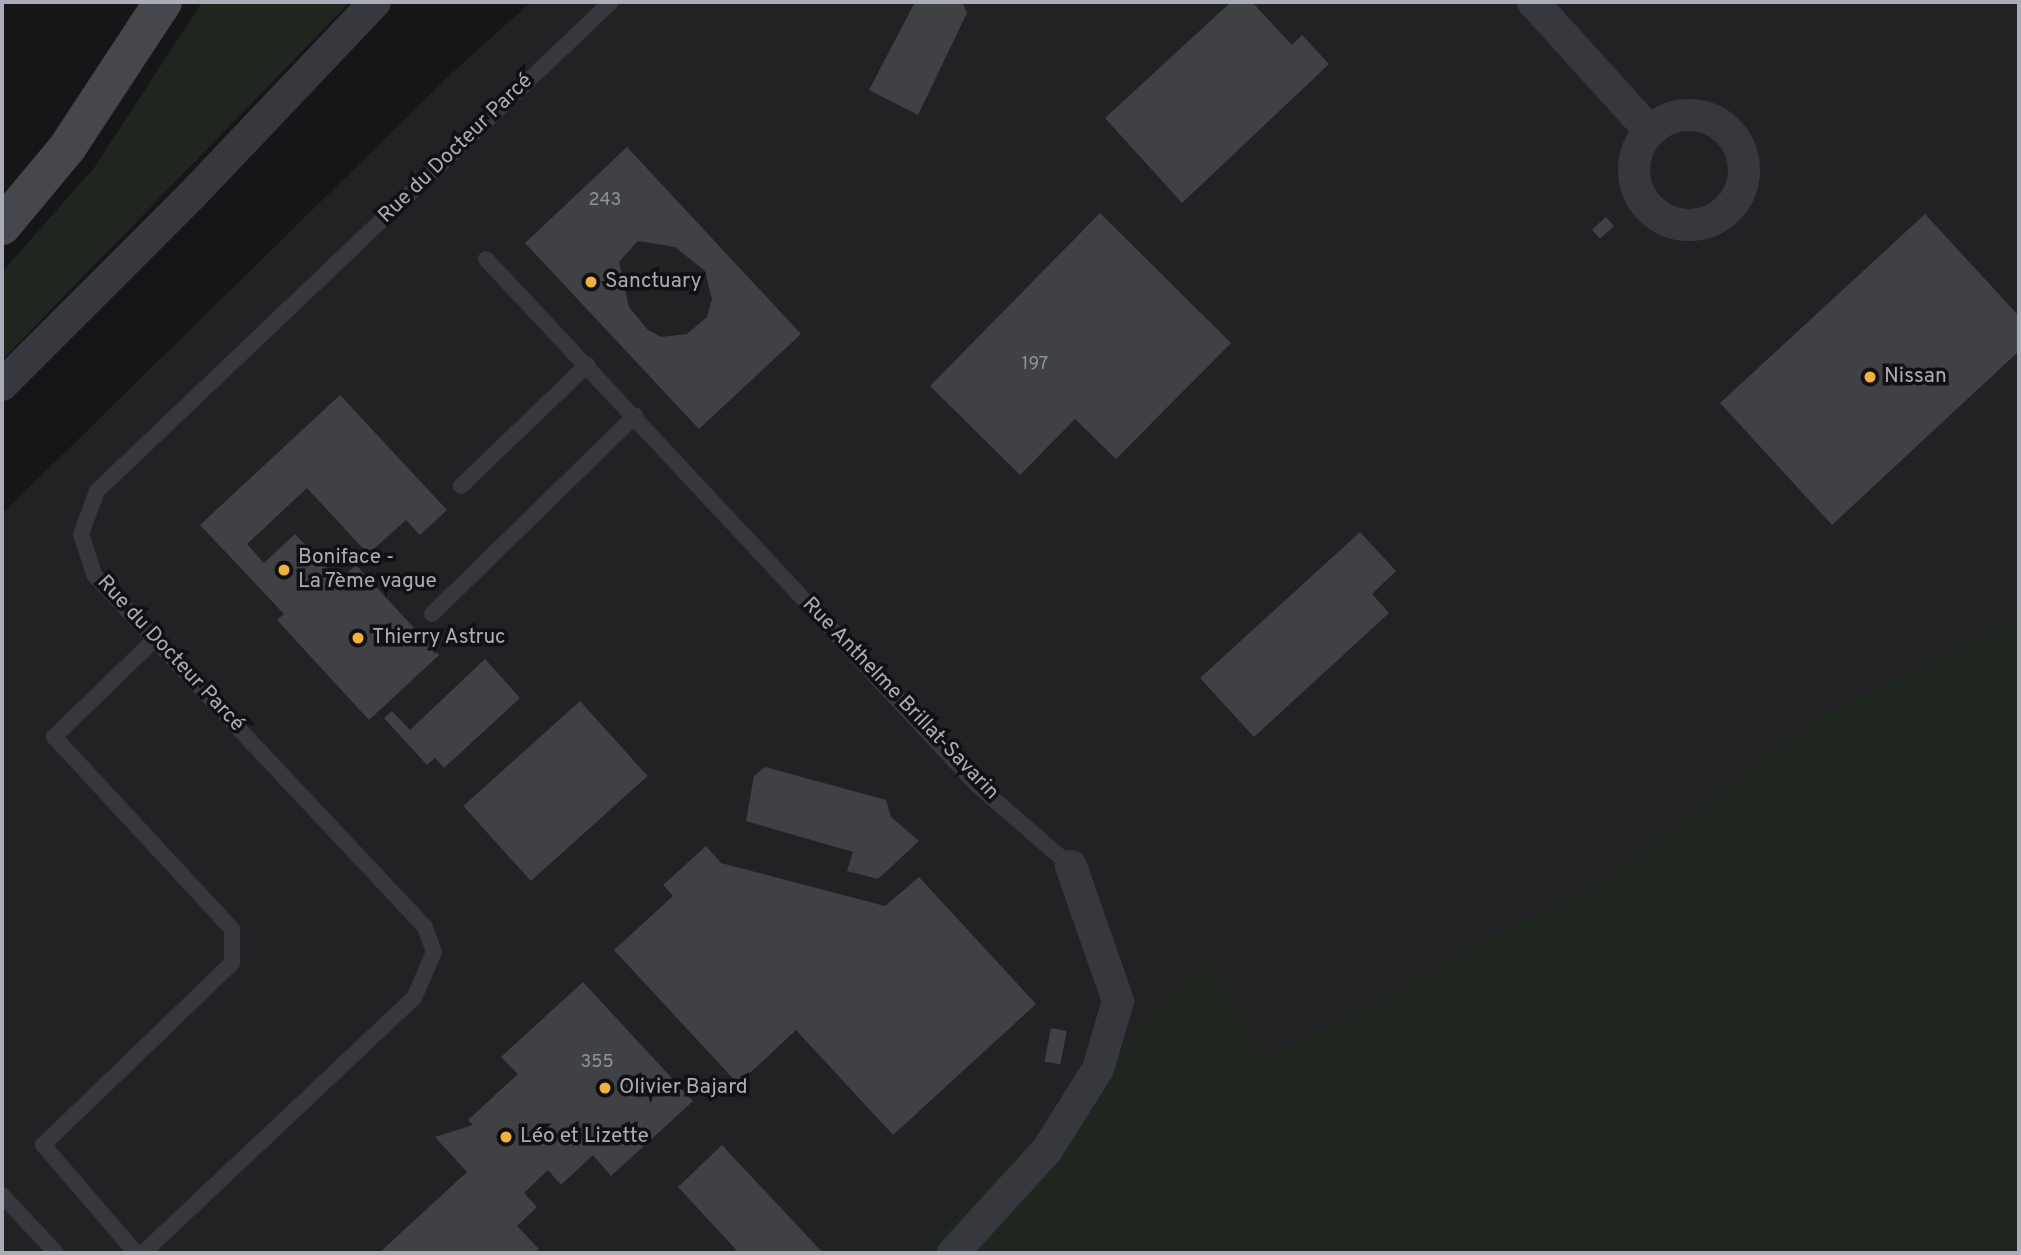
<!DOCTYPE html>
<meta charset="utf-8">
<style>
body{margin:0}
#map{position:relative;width:2021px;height:1255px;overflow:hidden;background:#161618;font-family:Overpass,sans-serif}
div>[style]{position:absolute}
.built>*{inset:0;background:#222225}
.green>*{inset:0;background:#1e261f}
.building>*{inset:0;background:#404145;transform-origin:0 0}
.lane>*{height:16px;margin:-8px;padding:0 8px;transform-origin:8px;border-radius:8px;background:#37383d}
.street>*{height:32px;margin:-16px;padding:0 16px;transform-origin:16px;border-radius:16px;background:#37383d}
.street>.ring{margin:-16px;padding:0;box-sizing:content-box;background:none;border:32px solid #37383d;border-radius:50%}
.secondary>*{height:38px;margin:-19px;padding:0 19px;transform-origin:19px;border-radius:19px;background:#45474d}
.dots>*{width:19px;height:19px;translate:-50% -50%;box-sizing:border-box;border:4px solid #111113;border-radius:50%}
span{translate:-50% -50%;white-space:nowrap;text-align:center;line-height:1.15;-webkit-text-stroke:7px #111113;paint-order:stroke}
.number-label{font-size:18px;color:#8e929b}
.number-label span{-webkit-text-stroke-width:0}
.street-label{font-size:21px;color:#a8adb8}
.poi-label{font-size:21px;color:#a8adb8}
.left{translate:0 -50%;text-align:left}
.frame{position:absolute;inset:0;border:4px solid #a8adb8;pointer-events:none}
</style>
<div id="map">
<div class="built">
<i style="clip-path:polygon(531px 2px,2019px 2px,2019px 615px,1803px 726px,1620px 869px,1267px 1059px,1209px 953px,922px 1253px,2px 1253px,2px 514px,453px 72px)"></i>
</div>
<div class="green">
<i style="clip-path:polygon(202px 2px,350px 2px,2px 360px,2px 272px,94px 168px)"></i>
<i style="clip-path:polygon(2019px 615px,2019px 1253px,922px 1253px,1209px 953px,1267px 1059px,1620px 869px,1803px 726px)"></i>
</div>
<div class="building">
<i style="clip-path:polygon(915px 2px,962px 2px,967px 13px,918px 115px,869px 90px)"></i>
<i style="clip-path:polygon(1231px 2px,1252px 2px,1292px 45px,1302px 35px,1329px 64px,1182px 203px,1105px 118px)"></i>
<i style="clip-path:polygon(evenodd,627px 147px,801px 334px,699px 429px,525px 243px,627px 147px,638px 241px,675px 247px,705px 271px,712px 299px,707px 317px,687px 334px,661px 337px,648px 330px,629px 307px,619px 262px,638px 241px)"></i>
<i style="clip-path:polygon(1100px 213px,1231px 343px,1116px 459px,1075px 419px,1020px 475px,930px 386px)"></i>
<i style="clip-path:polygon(1925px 214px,2019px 316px,2019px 351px,1832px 525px,1720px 403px)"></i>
<i style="left:1606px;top:217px;width:12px;height:19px;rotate:48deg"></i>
<i style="clip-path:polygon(340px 395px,447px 510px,420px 535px,406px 520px,368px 554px,307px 488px,247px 544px,264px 563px,295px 534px,339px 580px,356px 565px,439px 655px,369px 720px,277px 620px,284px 614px,200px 525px)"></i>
<i style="clip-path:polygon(1360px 532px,1396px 571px,1372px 594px,1389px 613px,1254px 737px,1200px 678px)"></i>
<i style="clip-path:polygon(485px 659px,520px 698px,444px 768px,435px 758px,427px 765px,384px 718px,392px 711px,410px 730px)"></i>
<i style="left:580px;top:701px;width:101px;height:157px;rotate:48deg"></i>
<i style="clip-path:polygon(765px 767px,886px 800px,891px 817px,919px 841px,878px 879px,847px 871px,853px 852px,746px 821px,754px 776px)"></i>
<i style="clip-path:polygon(706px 846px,721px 863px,885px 906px,919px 877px,1036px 1004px,893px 1135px,796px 1030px,738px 1084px,614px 950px,673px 896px,663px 885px)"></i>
<i style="clip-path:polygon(583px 982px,693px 1101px,611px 1176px,593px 1155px,561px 1185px,548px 1170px,524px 1193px,537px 1207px,517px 1226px,539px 1249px,534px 1253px,379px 1253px,467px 1172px,435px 1137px,473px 1125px,468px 1120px,518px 1074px,501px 1057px)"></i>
<i style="left:1051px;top:1028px;width:16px;height:34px;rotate:11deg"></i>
<i style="clip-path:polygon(722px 1145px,823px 1253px,739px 1253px,678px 1187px)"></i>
</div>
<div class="lane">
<i style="left:486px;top:259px;width:720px;rotate:46.97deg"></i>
<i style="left:977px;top:785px;width:124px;rotate:40.8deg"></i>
<i style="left:461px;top:486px;width:175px;rotate:-43.8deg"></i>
<i style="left:432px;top:614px;width:284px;rotate:-44.3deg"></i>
<i style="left:2px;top:1195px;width:79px;rotate:47deg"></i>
<i style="left:136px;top:1253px;width:143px;rotate:-130.7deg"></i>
<i style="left:43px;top:1145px;width:262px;rotate:-43.9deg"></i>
<i style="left:232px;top:963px;width:34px;rotate:-90deg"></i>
<i style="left:232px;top:929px;width:262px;rotate:-132.8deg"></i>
<i style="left:54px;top:737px;width:141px;rotate:-44.1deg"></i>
<i style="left:143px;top:1253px;width:372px;rotate:-43.3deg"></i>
<i style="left:414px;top:998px;width:50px;rotate:-66.5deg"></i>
<i style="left:434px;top:952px;width:27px;rotate:-110deg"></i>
<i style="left:425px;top:927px;width:484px;rotate:-133.2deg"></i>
<i style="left:94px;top:574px;width:42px;rotate:-108deg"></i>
<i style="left:81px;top:534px;width:46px;rotate:-69.6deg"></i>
<i style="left:97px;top:491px;width:709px;rotate:-43.57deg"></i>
</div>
<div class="street">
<i style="left:1533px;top:2px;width:174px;rotate:47.8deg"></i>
<i class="ring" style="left:1634px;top:115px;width:78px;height:78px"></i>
<i style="left:2px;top:385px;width:269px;rotate:-45deg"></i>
<i style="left:192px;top:195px;width:266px;rotate:-46.5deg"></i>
<i style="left:953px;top:1253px;width:139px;rotate:-47.6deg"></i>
<i style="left:1047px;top:1150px;width:96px;rotate:-57.8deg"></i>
<i style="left:1098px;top:1069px;width:71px;rotate:-73.6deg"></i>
<i style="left:1118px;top:1001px;width:143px;rotate:-109.2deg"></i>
</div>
<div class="secondary">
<i style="left:2px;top:226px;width:102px;rotate:-50.2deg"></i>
<i style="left:67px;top:148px;width:175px;rotate:-56.7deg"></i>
</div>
<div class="dots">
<i style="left:591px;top:282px;background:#f2b134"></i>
<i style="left:1870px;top:377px;background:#f2b134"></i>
<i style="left:284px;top:570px;background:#f2b134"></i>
<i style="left:358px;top:638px;background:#f2b134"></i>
<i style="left:605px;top:1088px;background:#f2b134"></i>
<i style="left:506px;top:1137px;background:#f2b134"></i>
</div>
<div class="number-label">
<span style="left:605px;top:201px">243</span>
<span style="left:1035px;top:365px">197</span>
<span style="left:597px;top:1063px">355</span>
</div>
<div class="street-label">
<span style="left:456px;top:149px;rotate:-44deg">Rue du Docteur Parcé</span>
<span style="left:170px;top:654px;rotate:47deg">Rue du Docteur Parcé</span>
<span style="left:900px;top:699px;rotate:46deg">Rue Anthelme Brillat-Savarin</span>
</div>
<div class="poi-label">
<span class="left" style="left:605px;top:282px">Sanctuary</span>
<span class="left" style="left:1884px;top:377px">Nissan</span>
<span class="left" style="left:298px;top:570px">Boniface -<br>La 7ème vague</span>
<span class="left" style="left:372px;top:638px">Thierry Astruc</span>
<span class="left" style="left:619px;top:1088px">Olivier Bajard</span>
<span class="left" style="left:520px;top:1137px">Léo et Lizette</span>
</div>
<div class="frame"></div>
</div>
